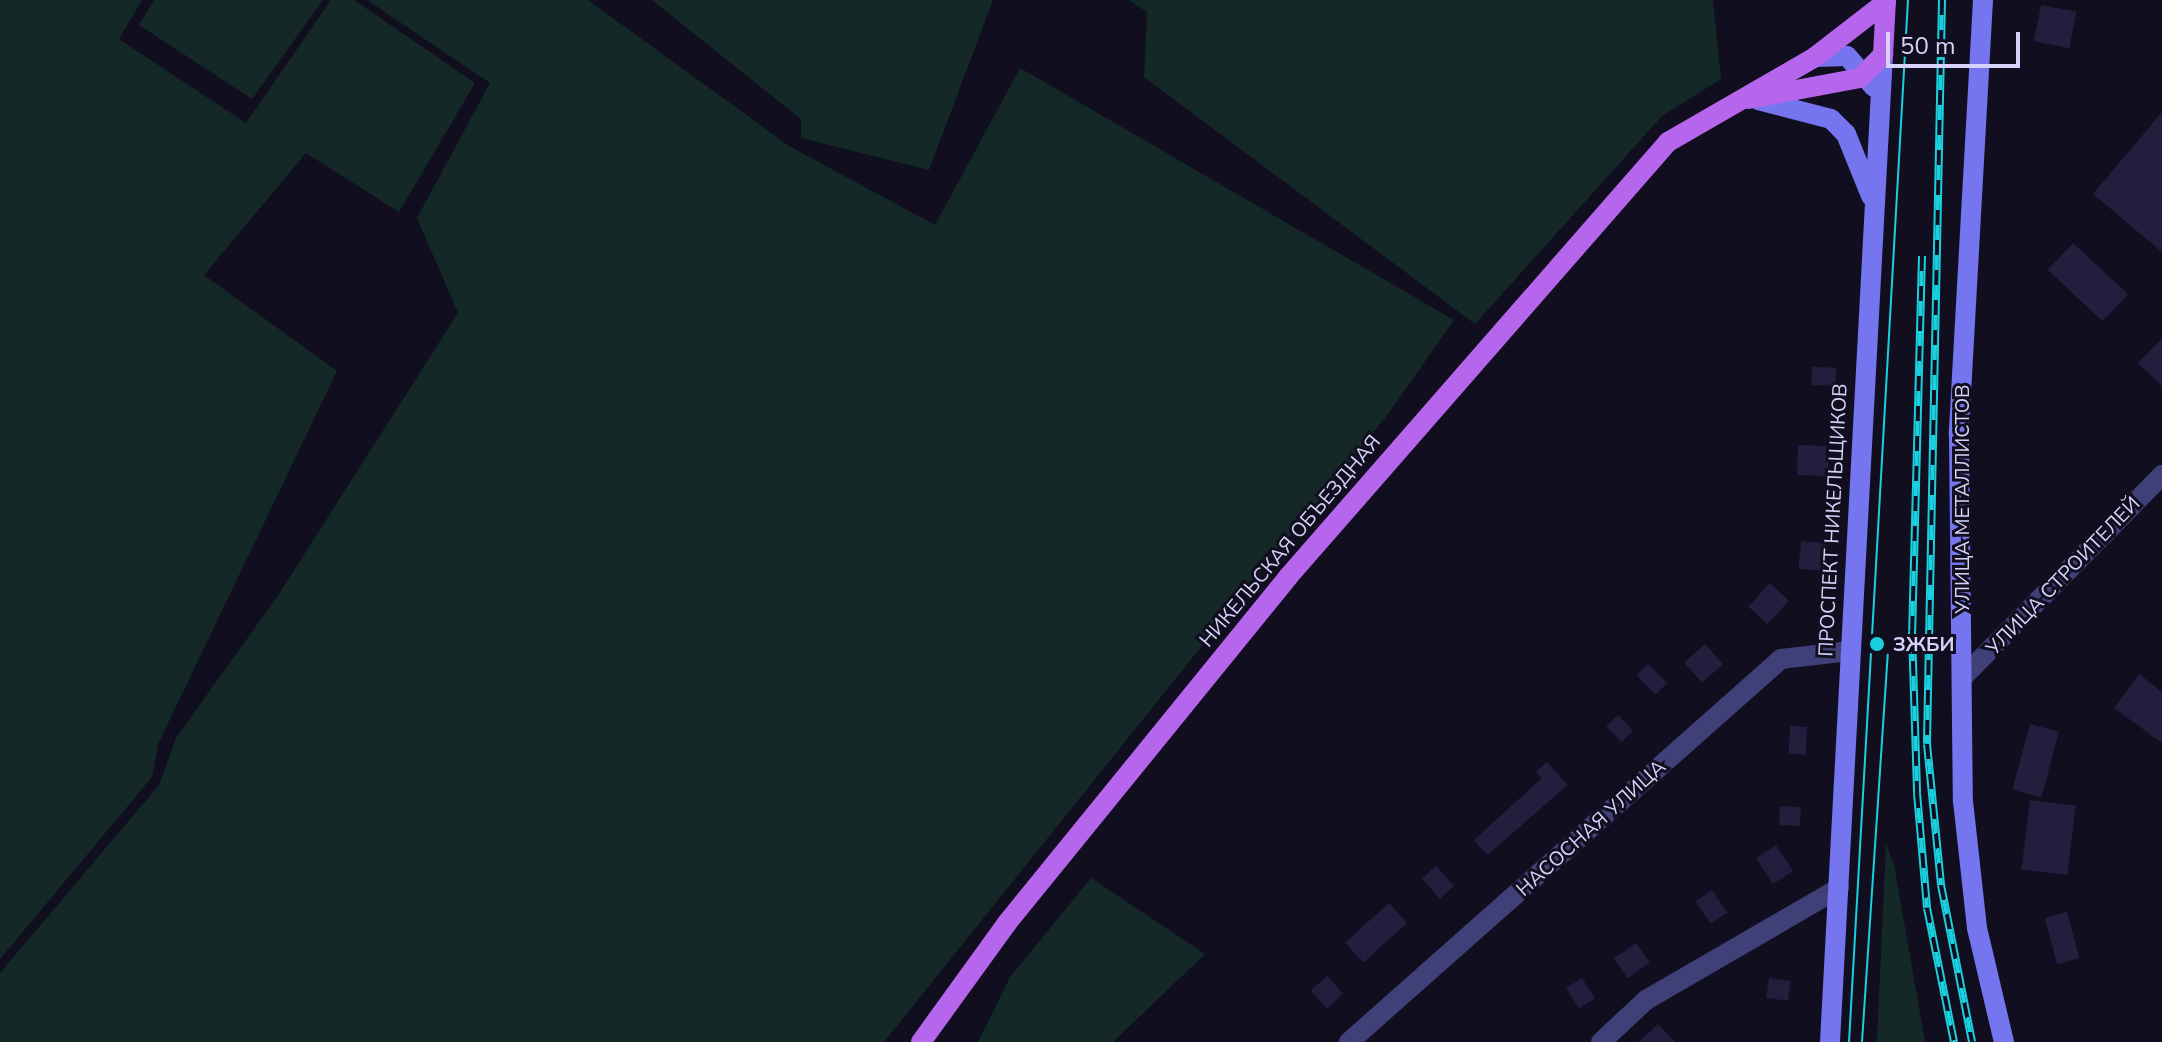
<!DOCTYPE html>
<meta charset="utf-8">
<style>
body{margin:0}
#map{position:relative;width:2162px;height:1042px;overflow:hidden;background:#110f1f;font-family:"Nunito Sans",sans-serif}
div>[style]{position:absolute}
.green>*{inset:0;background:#132827}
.building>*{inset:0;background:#231d3e;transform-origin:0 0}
.street>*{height:20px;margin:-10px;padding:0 10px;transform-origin:10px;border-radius:10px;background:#404079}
.secondary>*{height:20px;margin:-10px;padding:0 10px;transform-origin:10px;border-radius:10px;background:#7575ef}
.primary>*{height:20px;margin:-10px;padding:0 10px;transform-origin:10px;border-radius:10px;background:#b666ed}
.tram>*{height:2px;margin:-1px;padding:0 1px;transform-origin:1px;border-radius:1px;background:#1ad0de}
.rail>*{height:8px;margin-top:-4px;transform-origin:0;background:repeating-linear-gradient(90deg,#110f1f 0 15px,#1ad0de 0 30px);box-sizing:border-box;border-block:2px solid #1ad0de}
.dots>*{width:22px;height:22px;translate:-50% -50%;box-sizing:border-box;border:4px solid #110f1f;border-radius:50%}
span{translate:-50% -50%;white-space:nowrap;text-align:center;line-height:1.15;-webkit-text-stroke:6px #110f1f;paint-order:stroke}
.street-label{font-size:20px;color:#d6d2fa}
.poi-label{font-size:20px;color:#d6d2fa;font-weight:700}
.left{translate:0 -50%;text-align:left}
.scale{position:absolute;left:1886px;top:32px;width:134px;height:36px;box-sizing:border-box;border:4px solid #d6d2fa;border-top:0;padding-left:10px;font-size:24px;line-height:28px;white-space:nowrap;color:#d6d2fa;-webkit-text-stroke:6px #110f1f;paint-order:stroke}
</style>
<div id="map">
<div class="green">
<i style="clip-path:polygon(0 0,142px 0,119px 39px,246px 123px,331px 0,354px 0,475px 83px,399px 212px,306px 153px,204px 275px,337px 371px,158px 744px,152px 777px,0 959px)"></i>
<i style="clip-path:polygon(154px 0,323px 0,252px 99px,139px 25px)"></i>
<i style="clip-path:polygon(367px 0,588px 0,789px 146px,935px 225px,1020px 68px,1454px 320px,1388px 414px,884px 1042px,0 1042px,0 973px,159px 785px,176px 738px,279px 594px,458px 313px,417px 218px,490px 83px)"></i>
<i style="clip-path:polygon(652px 0,993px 0,929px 170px,801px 138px,801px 119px)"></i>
<i style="clip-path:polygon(1129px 0,1713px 0,1721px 79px,1662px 116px,1475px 324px,1144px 77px,1147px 12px)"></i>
<i style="clip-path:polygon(1886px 844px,1894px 864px,1925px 1042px,1877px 1042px)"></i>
<i style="clip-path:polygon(1091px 878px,1205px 954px,1113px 1042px,978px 1042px,1010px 977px)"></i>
</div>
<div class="building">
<i style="left:2041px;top:5px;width:36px;height:37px;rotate:11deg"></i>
<i style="clip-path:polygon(2162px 112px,2162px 252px,2093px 194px)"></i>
<i style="left:2073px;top:243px;width:75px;height:37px;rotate:43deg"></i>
<i style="clip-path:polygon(2162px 338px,2162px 386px,2138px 363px)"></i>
<i style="left:1812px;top:367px;width:24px;height:18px;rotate:2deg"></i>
<i style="left:1798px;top:445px;width:31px;height:30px;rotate:2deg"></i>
<i style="left:1801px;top:541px;width:25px;height:28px;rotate:5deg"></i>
<i style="left:1770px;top:583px;width:26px;height:32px;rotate:43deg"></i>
<i style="left:1705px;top:644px;width:27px;height:28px;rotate:48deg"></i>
<i style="left:1648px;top:664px;width:27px;height:16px;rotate:45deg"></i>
<i style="clip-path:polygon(2139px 674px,2162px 692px,2162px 743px,2114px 708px)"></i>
<i style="left:1618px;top:715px;width:22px;height:16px;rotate:47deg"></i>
<i style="left:2030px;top:724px;width:30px;height:68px;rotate:15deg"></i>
<i style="left:1790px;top:726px;width:17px;height:28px;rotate:3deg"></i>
<i style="clip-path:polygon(1547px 762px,1568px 785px,1487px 855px,1474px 840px,1542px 778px,1536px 772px)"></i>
<i style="left:2030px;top:800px;width:46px;height:70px;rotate:7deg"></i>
<i style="left:1780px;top:806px;width:21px;height:19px;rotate:3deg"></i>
<i style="left:1776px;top:845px;width:31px;height:24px;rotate:57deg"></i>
<i style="left:1436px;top:866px;width:27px;height:19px;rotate:48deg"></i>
<i style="left:1712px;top:890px;width:27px;height:20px;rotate:56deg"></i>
<i style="left:1389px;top:903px;width:27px;height:59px;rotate:48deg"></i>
<i style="left:2067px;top:912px;width:48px;height:23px;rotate:75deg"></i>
<i style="left:1636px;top:943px;width:24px;height:27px;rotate:55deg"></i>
<i style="left:1327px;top:976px;width:24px;height:22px;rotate:48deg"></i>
<i style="left:1582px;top:978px;width:24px;height:19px;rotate:57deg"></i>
<i style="left:1769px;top:978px;width:22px;height:20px;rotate:8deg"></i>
<i style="clip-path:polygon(1658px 1024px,1675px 1042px,1639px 1042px)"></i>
</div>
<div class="street">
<i style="left:1963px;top:677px;width:284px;rotate:-45.4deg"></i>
<i style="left:1349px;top:1042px;width:577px;rotate:-41.56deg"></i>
<i style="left:1781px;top:659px;width:68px;rotate:-6.7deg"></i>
<i style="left:1601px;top:1042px;width:62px;rotate:-43deg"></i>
<i style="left:1646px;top:1000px;width:223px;rotate:-30.1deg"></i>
</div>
<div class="secondary">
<i style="left:1983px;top:0;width:435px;rotate:93.2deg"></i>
<i style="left:1959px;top:434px;width:367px;rotate:89.4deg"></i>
<i style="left:1963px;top:801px;width:128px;rotate:83.7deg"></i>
<i style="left:1977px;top:928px;width:117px;rotate:76.7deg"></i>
<i style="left:1815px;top:57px;width:32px;rotate:-2deg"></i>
<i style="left:1847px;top:56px;width:41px;rotate:48.9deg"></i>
<i style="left:1758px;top:100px;width:75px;rotate:14.6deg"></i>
<i style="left:1831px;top:119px;width:21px;rotate:45deg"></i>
<i style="left:1846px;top:134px;width:67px;rotate:68deg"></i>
<i style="left:1830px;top:1042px;width:988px;rotate:-86.93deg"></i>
</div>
<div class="primary">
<i style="left:1748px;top:99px;width:114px;rotate:-10.6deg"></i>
<i style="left:1860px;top:78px;width:33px;rotate:-45deg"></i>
<i style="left:1883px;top:55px;width:55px;rotate:-86.9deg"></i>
<i style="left:921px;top:1042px;width:147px;rotate:-54.1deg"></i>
<i style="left:1007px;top:923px;width:446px;rotate:-50.9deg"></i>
<i style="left:1288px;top:577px;width:578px;rotate:-48.86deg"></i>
<i style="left:1668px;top:142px;width:170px;rotate:-30deg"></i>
<i style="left:1815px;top:57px;width:90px;rotate:-37.8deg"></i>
</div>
<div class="tram">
<i style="left:1849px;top:1042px;width:1044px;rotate:-86.76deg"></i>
<i style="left:1862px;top:1042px;width:388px;rotate:-86.2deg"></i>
</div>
<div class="rail">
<i style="left:1942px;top:0;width:744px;rotate:91.16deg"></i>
<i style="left:1927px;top:744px;width:142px;rotate:84.3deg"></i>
<i style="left:1941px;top:885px;width:160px;rotate:78.8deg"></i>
<i style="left:1922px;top:256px;width:375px;rotate:91.5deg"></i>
<i style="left:1912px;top:631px;width:162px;rotate:88.2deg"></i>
<i style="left:1917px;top:793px;width:115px;rotate:85deg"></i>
<i style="left:1927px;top:908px;width:137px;rotate:78.6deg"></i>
</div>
<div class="dots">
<i style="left:1877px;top:644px;background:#1ad0de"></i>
</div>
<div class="street-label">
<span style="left:1962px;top:499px;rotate:-90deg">УЛИЦА МЕТАЛЛИСТОВ</span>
<span style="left:1833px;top:520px;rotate:-87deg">ПРОСПЕКТ НИКЕЛЬЩИКОВ</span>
<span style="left:1290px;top:541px;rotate:-50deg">НИКЕЛЬСКАЯ ОБЪЕЗДНАЯ</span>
<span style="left:2063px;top:576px;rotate:-46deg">УЛИЦА СТРОИТЕЛЕЙ</span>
<span style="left:1591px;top:828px;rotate:-42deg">НАСОСНАЯ УЛИЦА</span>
</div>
<div class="poi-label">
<span class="left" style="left:1893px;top:644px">ЗЖБИ</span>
</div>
<div class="scale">50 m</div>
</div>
